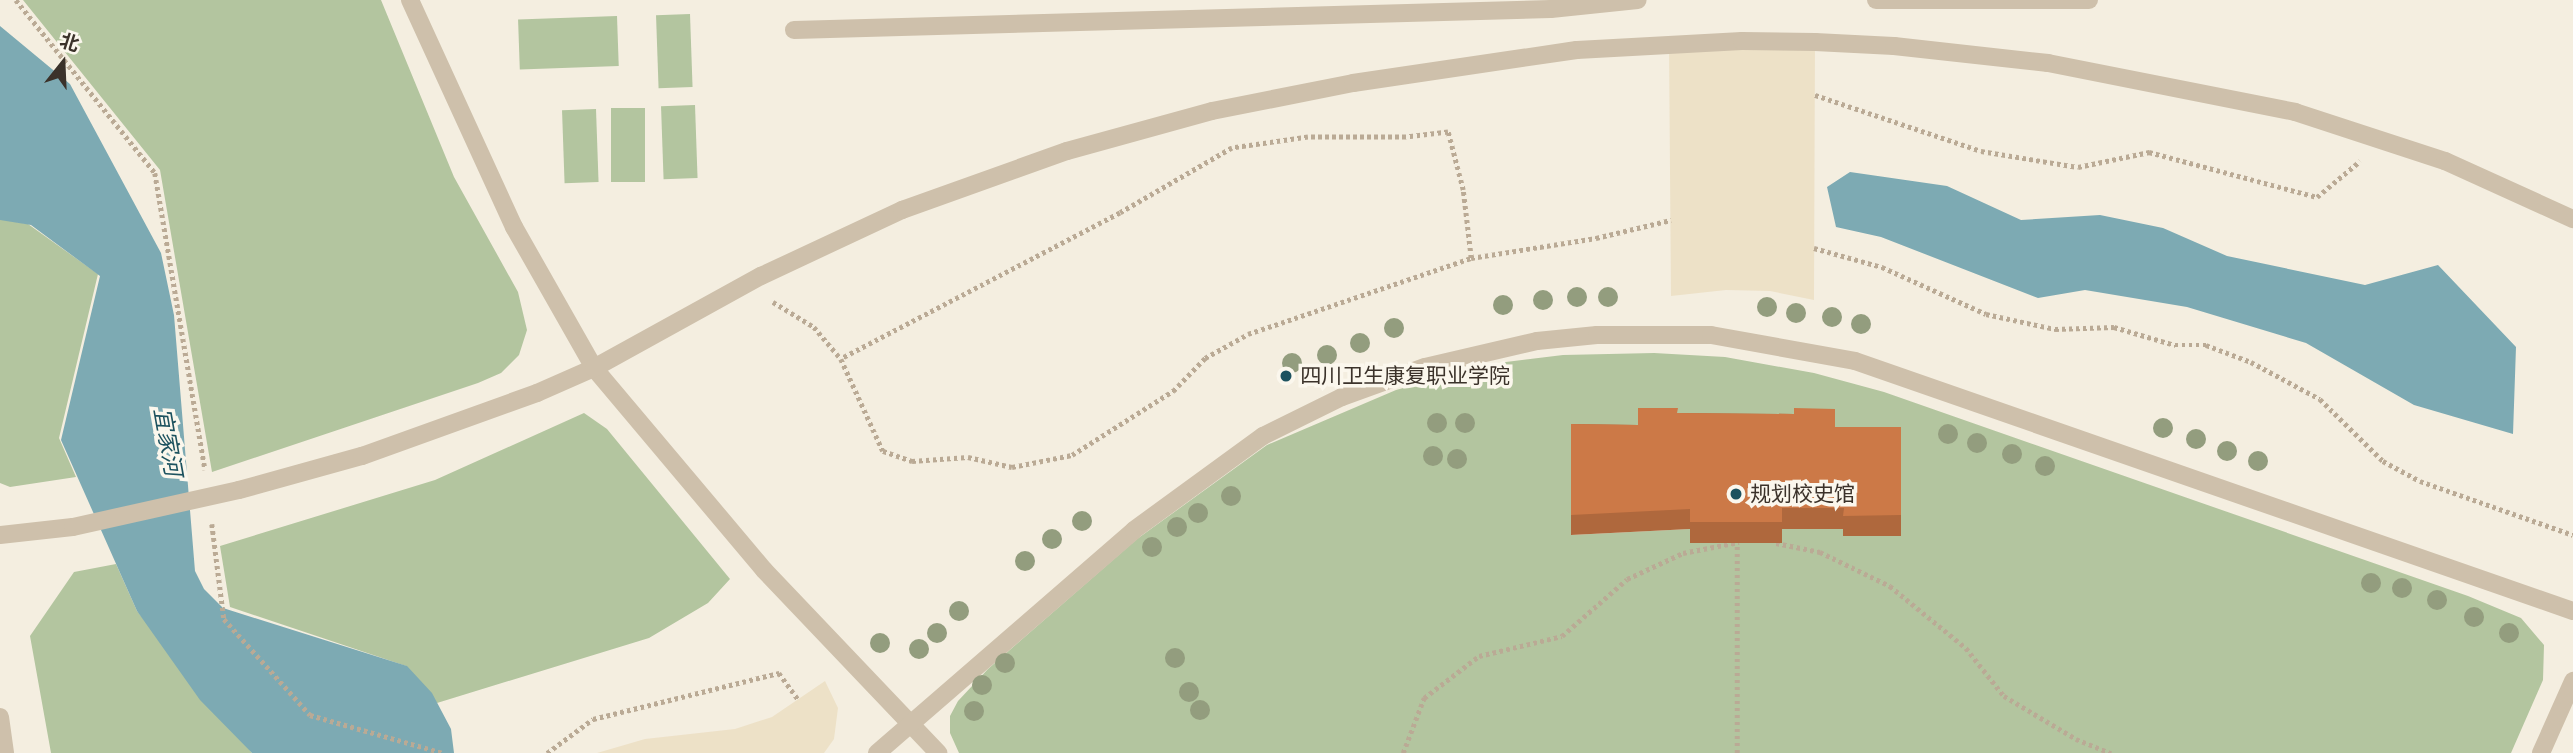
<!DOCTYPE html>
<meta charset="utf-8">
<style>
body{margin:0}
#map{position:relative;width:2573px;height:753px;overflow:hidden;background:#f4eee0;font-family:Karla,"Noto Sans SC",sans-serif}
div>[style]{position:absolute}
.green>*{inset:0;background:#b3c59f;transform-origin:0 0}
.plaza>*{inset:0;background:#ede1c7}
.water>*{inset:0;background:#7daab3}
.path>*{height:4.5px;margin-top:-2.25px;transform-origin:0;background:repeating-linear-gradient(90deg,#baaa95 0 3.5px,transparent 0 7px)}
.lane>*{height:18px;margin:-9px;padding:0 9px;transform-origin:9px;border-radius:9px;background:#cec0ab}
.street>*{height:18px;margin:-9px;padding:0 9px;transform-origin:9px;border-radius:9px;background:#cec0ab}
.street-bridge>*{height:18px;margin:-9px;padding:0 9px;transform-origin:9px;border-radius:9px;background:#cec0ab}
.trees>*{width:20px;height:20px;margin:-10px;border-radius:50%;background:#939d7e}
.wall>*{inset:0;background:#af683d}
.building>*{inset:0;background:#cc7947}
.dots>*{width:19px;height:19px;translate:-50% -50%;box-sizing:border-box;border:4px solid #fbf7ed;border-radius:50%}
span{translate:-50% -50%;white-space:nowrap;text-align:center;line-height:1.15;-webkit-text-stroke:7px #fbf7ed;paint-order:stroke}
.poi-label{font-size:21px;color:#3b322a}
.left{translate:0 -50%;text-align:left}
.water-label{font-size:23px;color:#1d525f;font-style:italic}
.north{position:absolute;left:28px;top:28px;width:70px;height:70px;-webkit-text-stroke:5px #fbf7ed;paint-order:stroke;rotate:18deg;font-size:19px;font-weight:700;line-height:28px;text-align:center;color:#3b322a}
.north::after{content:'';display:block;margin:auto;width:24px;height:32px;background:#3b322a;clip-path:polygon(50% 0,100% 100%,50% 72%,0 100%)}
</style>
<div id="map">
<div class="green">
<i style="clip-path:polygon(23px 0,381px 0,454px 177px,518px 292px,527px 330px,519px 355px,501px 373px,478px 383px,212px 472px,160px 170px)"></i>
<i style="left:690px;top:14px;width:73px;height:34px;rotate:88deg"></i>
<i style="left:617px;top:16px;width:50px;height:99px;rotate:88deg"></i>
<i style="left:695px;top:105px;width:73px;height:34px;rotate:88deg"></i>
<i style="left:611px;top:108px;width:34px;height:74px"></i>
<i style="left:596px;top:109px;width:73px;height:34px;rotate:88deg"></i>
<i style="clip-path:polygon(0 219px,28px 224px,98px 274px,59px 438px,76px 477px,10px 487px,0 483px)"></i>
<i style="clip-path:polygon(evenodd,1654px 353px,1725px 357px,1814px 373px,1884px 392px,2468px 596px,2521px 618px,2544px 645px,2543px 680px,2511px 753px,959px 753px,950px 733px,950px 716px,958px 701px,988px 669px,1137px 539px,1267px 445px,1396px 390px,1490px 364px,1563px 355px,1654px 353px,1628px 446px,1900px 536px,1844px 529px,1782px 529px,1781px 543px,1690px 529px,1571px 535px,1628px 446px)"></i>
<i style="clip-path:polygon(584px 413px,607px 429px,730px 579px,708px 603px,649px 638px,437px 703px,406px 666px,230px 607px,220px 546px,435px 480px)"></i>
<i style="clip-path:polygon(116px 564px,137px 611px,252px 753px,51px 753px,30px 636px,74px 572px)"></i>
</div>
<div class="plaza">
<i style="clip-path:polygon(1815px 42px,1814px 300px,1770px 291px,1726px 290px,1671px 296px,1669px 44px)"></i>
<i style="clip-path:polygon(825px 681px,838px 708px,834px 739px,824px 753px,597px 753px,645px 739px,735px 729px,772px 717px)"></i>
</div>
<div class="water">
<i style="clip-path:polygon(0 26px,70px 84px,161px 253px,174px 315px,195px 571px,204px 589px,223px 608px,407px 666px,432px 693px,451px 729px,454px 753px,252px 753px,200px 700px,137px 611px,61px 440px,100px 276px,31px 225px,0 220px)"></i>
<i style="clip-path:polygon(1850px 172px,1947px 186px,2021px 220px,2100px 215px,2163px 228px,2227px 256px,2365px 285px,2438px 265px,2516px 347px,2513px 434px,2414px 405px,2306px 343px,2187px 307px,2085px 290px,2038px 298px,1881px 237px,1836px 227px,1827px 187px)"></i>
</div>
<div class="path">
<i style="left:16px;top:0;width:222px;rotate:51.2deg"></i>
<i style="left:155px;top:173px;width:301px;rotate:80.4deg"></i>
<i style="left:1815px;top:95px;width:175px;rotate:18.6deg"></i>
<i style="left:1981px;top:151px;width:98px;rotate:9.4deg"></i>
<i style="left:2078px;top:167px;width:73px;rotate:-11.9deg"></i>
<i style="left:2149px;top:152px;width:174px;rotate:15deg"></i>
<i style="left:2317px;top:197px;width:56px;rotate:-39.9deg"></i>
<i style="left:1814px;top:248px;width:71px;rotate:15.6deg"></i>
<i style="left:1882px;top:267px;width:114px;rotate:24.3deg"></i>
<i style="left:1986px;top:314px;width:71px;rotate:12.3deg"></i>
<i style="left:2055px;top:329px;width:59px;rotate:-1.9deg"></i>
<i style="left:2114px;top:327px;width:64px;rotate:16.4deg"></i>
<i style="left:2175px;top:345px;width:31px"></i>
<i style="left:2206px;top:345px;width:48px;rotate:20.7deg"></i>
<i style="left:2251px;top:362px;width:78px;rotate:28.2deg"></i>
<i style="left:2320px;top:399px;width:88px;rotate:44.5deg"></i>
<i style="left:2383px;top:461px;width:42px;rotate:28.4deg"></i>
<i style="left:2420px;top:481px;width:162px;rotate:19.4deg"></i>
<i style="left:1471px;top:258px;width:68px;rotate:-96.7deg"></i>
<i style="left:1463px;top:190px;width:60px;rotate:-104.5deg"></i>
<i style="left:1448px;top:132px;width:42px;rotate:173.2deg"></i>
<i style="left:1406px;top:137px;width:98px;rotate:180deg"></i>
<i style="left:1308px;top:137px;width:77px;rotate:171.8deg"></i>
<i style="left:1232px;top:148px;width:129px;rotate:149.9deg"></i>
<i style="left:1120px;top:213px;width:315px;rotate:152.4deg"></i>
<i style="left:841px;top:359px;width:101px;rotate:65.5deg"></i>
<i style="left:883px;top:451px;width:31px;rotate:19deg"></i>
<i style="left:912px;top:461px;width:56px;rotate:-4.1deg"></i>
<i style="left:968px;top:457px;width:45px;rotate:12.8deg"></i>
<i style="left:1012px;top:467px;width:61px;rotate:-11.3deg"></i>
<i style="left:1072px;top:455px;width:120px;rotate:-32.4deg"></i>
<i style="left:1173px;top:391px;width:46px;rotate:-45.9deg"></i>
<i style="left:1205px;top:358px;width:49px;rotate:-29.2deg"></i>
<i style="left:1248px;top:334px;width:236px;rotate:-18.8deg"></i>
<i style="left:1471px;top:258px;width:127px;rotate:-9.1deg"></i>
<i style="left:1596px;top:238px;width:77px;rotate:-13.5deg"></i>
<i style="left:773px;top:302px;width:48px;rotate:31.4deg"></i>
<i style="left:814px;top:327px;width:42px;rotate:49.8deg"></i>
<i style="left:212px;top:524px;width:96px;rotate:82.8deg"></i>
<i style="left:224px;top:619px;width:129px;rotate:48.1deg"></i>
<i style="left:310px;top:715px;width:138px;rotate:15.9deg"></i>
<i style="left:1776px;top:543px;width:45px;rotate:11.6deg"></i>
<i style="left:1820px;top:552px;width:78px;rotate:25.9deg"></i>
<i style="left:1890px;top:586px;width:98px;rotate:39.2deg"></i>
<i style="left:1966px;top:648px;width:61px;rotate:51.6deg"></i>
<i style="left:2004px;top:696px;width:84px;rotate:30.8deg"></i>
<i style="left:2076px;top:739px;width:38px;rotate:22deg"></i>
<i style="left:547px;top:753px;width:57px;rotate:-36.5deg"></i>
<i style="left:593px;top:719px;width:192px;rotate:-13.9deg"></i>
<i style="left:779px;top:673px;width:34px;rotate:54deg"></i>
<i style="left:1403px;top:753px;width:59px;rotate:-69.1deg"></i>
<i style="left:1424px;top:698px;width:69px;rotate:-37.4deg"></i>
<i style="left:1479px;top:656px;width:85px;rotate:-13.5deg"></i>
<i style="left:1562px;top:636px;width:86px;rotate:-41.2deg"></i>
<i style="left:1627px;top:579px;width:62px;rotate:-24.9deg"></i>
<i style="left:1683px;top:553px;width:57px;rotate:-11.1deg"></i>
<i style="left:1737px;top:753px;width:211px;rotate:-90deg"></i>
</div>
<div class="lane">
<i style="left:410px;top:0;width:250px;rotate:65.4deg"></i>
<i style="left:514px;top:227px;width:162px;rotate:60.4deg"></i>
<i style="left:594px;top:368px;width:264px;rotate:49.9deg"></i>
<i style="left:764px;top:570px;width:253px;rotate:46.4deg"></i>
<i style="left:1876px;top:0;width:213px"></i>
<i style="left:794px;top:30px;width:757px;rotate:-1.59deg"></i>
<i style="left:1551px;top:9px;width:87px;rotate:-5.9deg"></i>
<i style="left:877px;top:753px;width:340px;rotate:-40.9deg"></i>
<i style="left:1134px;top:530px;width:160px;rotate:-36.1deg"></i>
<i style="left:1263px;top:436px;width:88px;rotate:-26.3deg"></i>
<i style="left:1342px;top:397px;width:88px;rotate:-19.9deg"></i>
<i style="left:1425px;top:367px;width:115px;rotate:-13.1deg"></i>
<i style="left:1537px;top:341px;width:60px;rotate:-5.7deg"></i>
<i style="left:1597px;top:335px;width:114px"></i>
<i style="left:1711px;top:335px;width:146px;rotate:10.2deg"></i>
<i style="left:1855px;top:361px;width:760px;rotate:19.2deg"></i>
<i style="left:2541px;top:753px;width:79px;rotate:-66deg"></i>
</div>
<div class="street">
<i style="left:239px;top:490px;width:128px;rotate:-15.5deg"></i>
<i style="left:362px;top:456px;width:186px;rotate:-19.8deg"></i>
<i style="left:537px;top:393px;width:62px;rotate:-23.7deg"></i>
<i style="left:594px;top:368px;width:191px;rotate:-28.9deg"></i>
<i style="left:761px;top:276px;width:156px;rotate:-25.1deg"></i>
<i style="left:902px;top:210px;width:175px;rotate:-19.7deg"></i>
<i style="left:1067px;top:151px;width:150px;rotate:-15.4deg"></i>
<i style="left:1212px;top:111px;width:144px;rotate:-11.2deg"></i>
<i style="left:1353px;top:83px;width:226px;rotate:-8.4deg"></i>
<i style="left:1577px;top:50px;width:165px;rotate:-3.1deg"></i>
<i style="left:1742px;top:41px;width:73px;rotate:0.8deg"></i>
<i style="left:1815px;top:42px;width:79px;rotate:2.9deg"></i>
<i style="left:1894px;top:46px;width:155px;rotate:6.3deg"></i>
<i style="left:2048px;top:63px;width:252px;rotate:11.2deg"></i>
<i style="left:2295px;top:112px;width:158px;rotate:18.1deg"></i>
<i style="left:2445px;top:161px;width:141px;rotate:24.4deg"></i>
<i style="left:0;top:535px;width:73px;rotate:-6.3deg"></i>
<i style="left:0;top:717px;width:36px;rotate:82deg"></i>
</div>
<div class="street-bridge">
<i style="left:73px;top:527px;width:170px;rotate:-12.6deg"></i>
</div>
<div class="trees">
<i style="left:1577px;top:297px"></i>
<i style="left:1608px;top:297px"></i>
<i style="left:1543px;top:300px"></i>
<i style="left:1503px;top:305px"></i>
<i style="left:1767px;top:307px"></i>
<i style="left:1796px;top:313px"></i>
<i style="left:1832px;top:317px"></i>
<i style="left:1861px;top:324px"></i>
<i style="left:1394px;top:328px"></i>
<i style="left:1360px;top:343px"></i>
<i style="left:1327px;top:355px"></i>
<i style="left:1292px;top:363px"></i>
<i style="left:1437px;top:423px"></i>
<i style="left:1465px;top:423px"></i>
<i style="left:2163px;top:428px"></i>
<i style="left:1948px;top:434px"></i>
<i style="left:2196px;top:439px"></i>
<i style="left:1977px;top:443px"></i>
<i style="left:2227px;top:451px"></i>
<i style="left:2012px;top:454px"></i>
<i style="left:1433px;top:456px"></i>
<i style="left:1457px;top:459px"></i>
<i style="left:2258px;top:461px"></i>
<i style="left:2045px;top:466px"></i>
<i style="left:1231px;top:496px"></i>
<i style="left:1198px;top:513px"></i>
<i style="left:1082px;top:521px"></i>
<i style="left:1177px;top:527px"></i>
<i style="left:1052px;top:539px"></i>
<i style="left:1152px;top:547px"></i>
<i style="left:1025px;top:561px"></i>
<i style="left:2371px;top:583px"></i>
<i style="left:2402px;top:588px"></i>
<i style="left:2437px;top:600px"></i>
<i style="left:959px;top:611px"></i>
<i style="left:2474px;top:617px"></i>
<i style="left:937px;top:633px"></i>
<i style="left:2509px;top:633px"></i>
<i style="left:880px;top:643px"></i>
<i style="left:919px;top:649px"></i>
<i style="left:1175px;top:658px"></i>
<i style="left:1005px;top:663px"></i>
<i style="left:982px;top:685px"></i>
<i style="left:1189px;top:692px"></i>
<i style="left:1200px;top:710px"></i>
<i style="left:974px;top:711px"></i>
</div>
<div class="wall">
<i style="clip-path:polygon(1677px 413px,1794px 414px,1835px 427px,1901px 427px,1901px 536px,1843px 536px,1843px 529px,1782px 529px,1782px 543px,1690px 543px,1690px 529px,1571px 535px,1571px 424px,1638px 425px)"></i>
</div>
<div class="building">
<i style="clip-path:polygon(1638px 408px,1678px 408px,1677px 413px,1794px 414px,1794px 408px,1835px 409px,1835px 427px,1901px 427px,1901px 515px,1843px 516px,1844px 508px,1782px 508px,1782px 522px,1690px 522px,1690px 509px,1571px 515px,1571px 424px,1638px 425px)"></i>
</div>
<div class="dots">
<i style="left:1286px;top:376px;background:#1d525f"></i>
<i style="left:1736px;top:494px;background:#1d525f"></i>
</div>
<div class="poi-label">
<span class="left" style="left:1300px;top:376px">四川卫生康复职业学院</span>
<span class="left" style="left:1750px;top:494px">规划校史馆</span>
</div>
<div class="water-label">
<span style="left:167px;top:442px;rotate:80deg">宜家河</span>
</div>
<div class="north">北</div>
</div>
